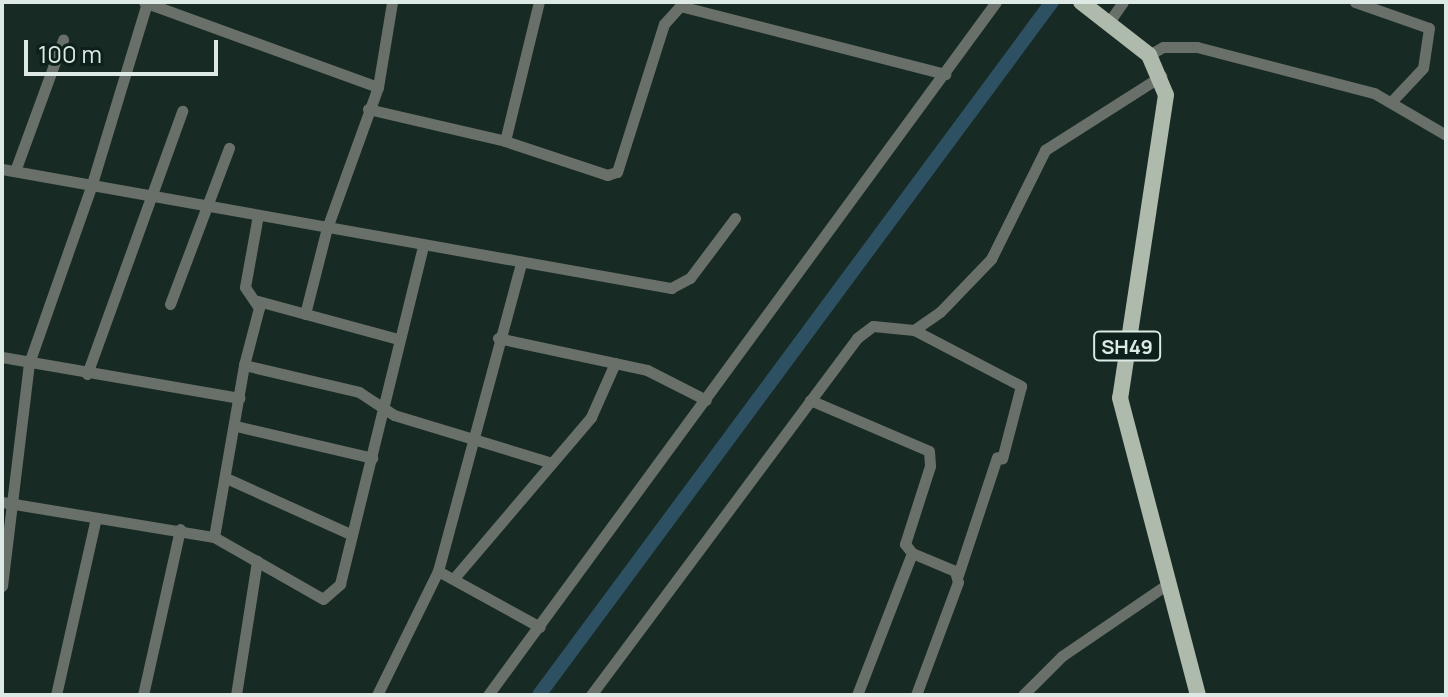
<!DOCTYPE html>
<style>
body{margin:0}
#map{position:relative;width:1448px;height:697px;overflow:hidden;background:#172a24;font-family:Manrope,sans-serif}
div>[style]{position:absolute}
.canal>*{height:14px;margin:-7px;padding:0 7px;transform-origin:7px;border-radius:7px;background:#2d5062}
.minor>*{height:11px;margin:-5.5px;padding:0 5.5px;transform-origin:5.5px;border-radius:5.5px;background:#696f69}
.primary>*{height:16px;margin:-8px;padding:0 8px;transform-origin:8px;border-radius:8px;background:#adbaac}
span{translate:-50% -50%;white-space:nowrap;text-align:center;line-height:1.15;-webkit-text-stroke:6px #0d201b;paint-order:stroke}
.shield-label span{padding:2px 6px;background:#0d201b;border:2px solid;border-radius:6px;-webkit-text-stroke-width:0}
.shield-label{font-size:20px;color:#dde9e4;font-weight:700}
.frame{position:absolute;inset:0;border:4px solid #dde9e4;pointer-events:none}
.scale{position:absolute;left:24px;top:40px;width:194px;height:36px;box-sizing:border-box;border:4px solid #dde9e4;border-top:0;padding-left:10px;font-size:24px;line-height:28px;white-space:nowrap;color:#dde9e4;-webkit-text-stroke:6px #0d201b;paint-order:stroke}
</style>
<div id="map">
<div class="canal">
<i style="left:539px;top:695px;width:862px;rotate:-53.49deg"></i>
</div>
<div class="minor">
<i style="left:144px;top:2px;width:249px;rotate:20deg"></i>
<i style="left:1355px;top:2px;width:78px;rotate:19.4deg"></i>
<i style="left:1429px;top:28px;width:40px;rotate:98.5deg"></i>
<i style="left:1423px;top:68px;width:45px;rotate:133.2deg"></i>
<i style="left:1109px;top:22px;width:24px;rotate:-55deg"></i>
<i style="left:1149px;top:55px;width:16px;rotate:-30deg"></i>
<i style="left:1163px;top:47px;width:34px"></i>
<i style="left:1197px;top:47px;width:183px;rotate:14.6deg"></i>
<i style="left:1374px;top:93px;width:83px;rotate:30.3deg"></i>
<i style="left:368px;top:109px;width:141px;rotate:13.1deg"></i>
<i style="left:505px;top:141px;width:108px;rotate:18.4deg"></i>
<i style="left:607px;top:175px;width:10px;rotate:-17deg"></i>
<i style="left:617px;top:172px;width:155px;rotate:-72.4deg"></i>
<i style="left:664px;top:24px;width:24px;rotate:-48deg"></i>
<i style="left:680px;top:6px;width:274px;rotate:14.4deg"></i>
<i style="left:505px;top:141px;width:143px;rotate:-76.3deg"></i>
<i style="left:2px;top:169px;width:680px;rotate:10.09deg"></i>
<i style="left:671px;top:288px;width:21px;rotate:-28deg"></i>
<i style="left:690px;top:278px;width:75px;rotate:-53.1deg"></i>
<i style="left:15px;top:171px;width:140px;rotate:-69.9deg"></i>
<i style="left:258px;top:301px;width:145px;rotate:15.2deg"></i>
<i style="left:170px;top:304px;width:167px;rotate:-69.3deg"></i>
<i style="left:305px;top:314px;width:89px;rotate:-75.7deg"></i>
<i style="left:327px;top:228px;width:150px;rotate:-70.1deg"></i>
<i style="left:378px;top:87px;width:86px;rotate:-80.6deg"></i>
<i style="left:914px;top:330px;width:121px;rotate:27.6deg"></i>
<i style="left:1021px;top:386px;width:75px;rotate:104.6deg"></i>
<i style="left:498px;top:338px;width:152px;rotate:12.1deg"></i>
<i style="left:647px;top:370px;width:66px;rotate:27deg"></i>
<i style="left:2px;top:357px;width:241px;rotate:9.8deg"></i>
<i style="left:244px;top:365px;width:59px;rotate:-75.3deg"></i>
<i style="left:259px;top:308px;width:25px;rotate:-124deg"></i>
<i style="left:245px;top:287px;width:73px;rotate:-79.8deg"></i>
<i style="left:87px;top:374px;width:280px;rotate:-70.1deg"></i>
<i style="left:810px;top:400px;width:129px;rotate:23.2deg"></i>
<i style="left:929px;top:451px;width:15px;rotate:86deg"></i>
<i style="left:930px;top:466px;width:82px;rotate:107.8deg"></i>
<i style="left:905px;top:544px;width:11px;rotate:52deg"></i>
<i style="left:912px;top:553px;width:47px;rotate:22.7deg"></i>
<i style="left:955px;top:571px;width:11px;rotate:75deg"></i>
<i style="left:958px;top:582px;width:121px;rotate:110.4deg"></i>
<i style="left:236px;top:426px;width:140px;rotate:13.2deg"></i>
<i style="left:226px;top:478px;width:138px;rotate:24.3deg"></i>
<i style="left:2px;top:502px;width:215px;rotate:9.4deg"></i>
<i style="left:214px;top:537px;width:125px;rotate:29.6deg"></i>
<i style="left:323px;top:599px;width:23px;rotate:-41deg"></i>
<i style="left:340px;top:584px;width:347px;rotate:-76.2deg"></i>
<i style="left:214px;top:537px;width:175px;rotate:-80.1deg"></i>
<i style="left:244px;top:365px;width:118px;rotate:13.2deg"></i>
<i style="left:359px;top:392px;width:42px;rotate:33.3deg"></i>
<i style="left:394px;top:415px;width:165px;rotate:16.9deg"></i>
<i style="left:438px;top:571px;width:116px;rotate:28.8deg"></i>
<i style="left:958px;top:575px;width:124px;rotate:-71.7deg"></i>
<i style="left:455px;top:577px;width:210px;rotate:-49.6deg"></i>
<i style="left:591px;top:417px;width:59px;rotate:-66deg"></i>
<i style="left:2px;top:586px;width:225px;rotate:-83.1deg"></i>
<i style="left:29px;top:363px;width:187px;rotate:-70.6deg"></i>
<i style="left:91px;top:187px;width:192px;rotate:-73.1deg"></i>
<i style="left:56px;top:695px;width:181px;rotate:-77.3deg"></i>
<i style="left:143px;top:695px;width:170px;rotate:-77.4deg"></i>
<i style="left:236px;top:695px;width:136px;rotate:-81.1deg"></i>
<i style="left:377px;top:695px;width:138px;rotate:-63.8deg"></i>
<i style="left:438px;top:571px;width:319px;rotate:-74.9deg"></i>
<i style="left:488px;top:695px;width:859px;rotate:-53.76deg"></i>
<i style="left:591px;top:695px;width:445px;rotate:-53.3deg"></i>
<i style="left:857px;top:338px;width:20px;rotate:-37deg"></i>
<i style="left:873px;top:326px;width:41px;rotate:5.6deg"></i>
<i style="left:914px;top:330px;width:32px;rotate:-35deg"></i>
<i style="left:940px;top:312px;width:74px;rotate:-46.1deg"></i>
<i style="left:991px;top:259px;width:122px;rotate:-63.6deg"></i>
<i style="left:1045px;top:150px;width:138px;rotate:-32.5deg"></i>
<i style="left:857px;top:695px;width:152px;rotate:-68.8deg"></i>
<i style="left:1023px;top:695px;width:55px;rotate:-45deg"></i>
<i style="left:1062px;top:656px;width:126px;rotate:-34.3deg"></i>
</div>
<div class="primary">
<i style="left:1081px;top:2px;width:86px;rotate:37.9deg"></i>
<i style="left:1149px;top:55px;width:43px;rotate:67deg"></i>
<i style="left:1166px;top:95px;width:306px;rotate:98.6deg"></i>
<i style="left:1120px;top:398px;width:307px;rotate:75.3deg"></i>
</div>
<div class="shield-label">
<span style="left:1127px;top:346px">SH49</span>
</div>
<div class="frame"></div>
<div class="scale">100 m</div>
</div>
